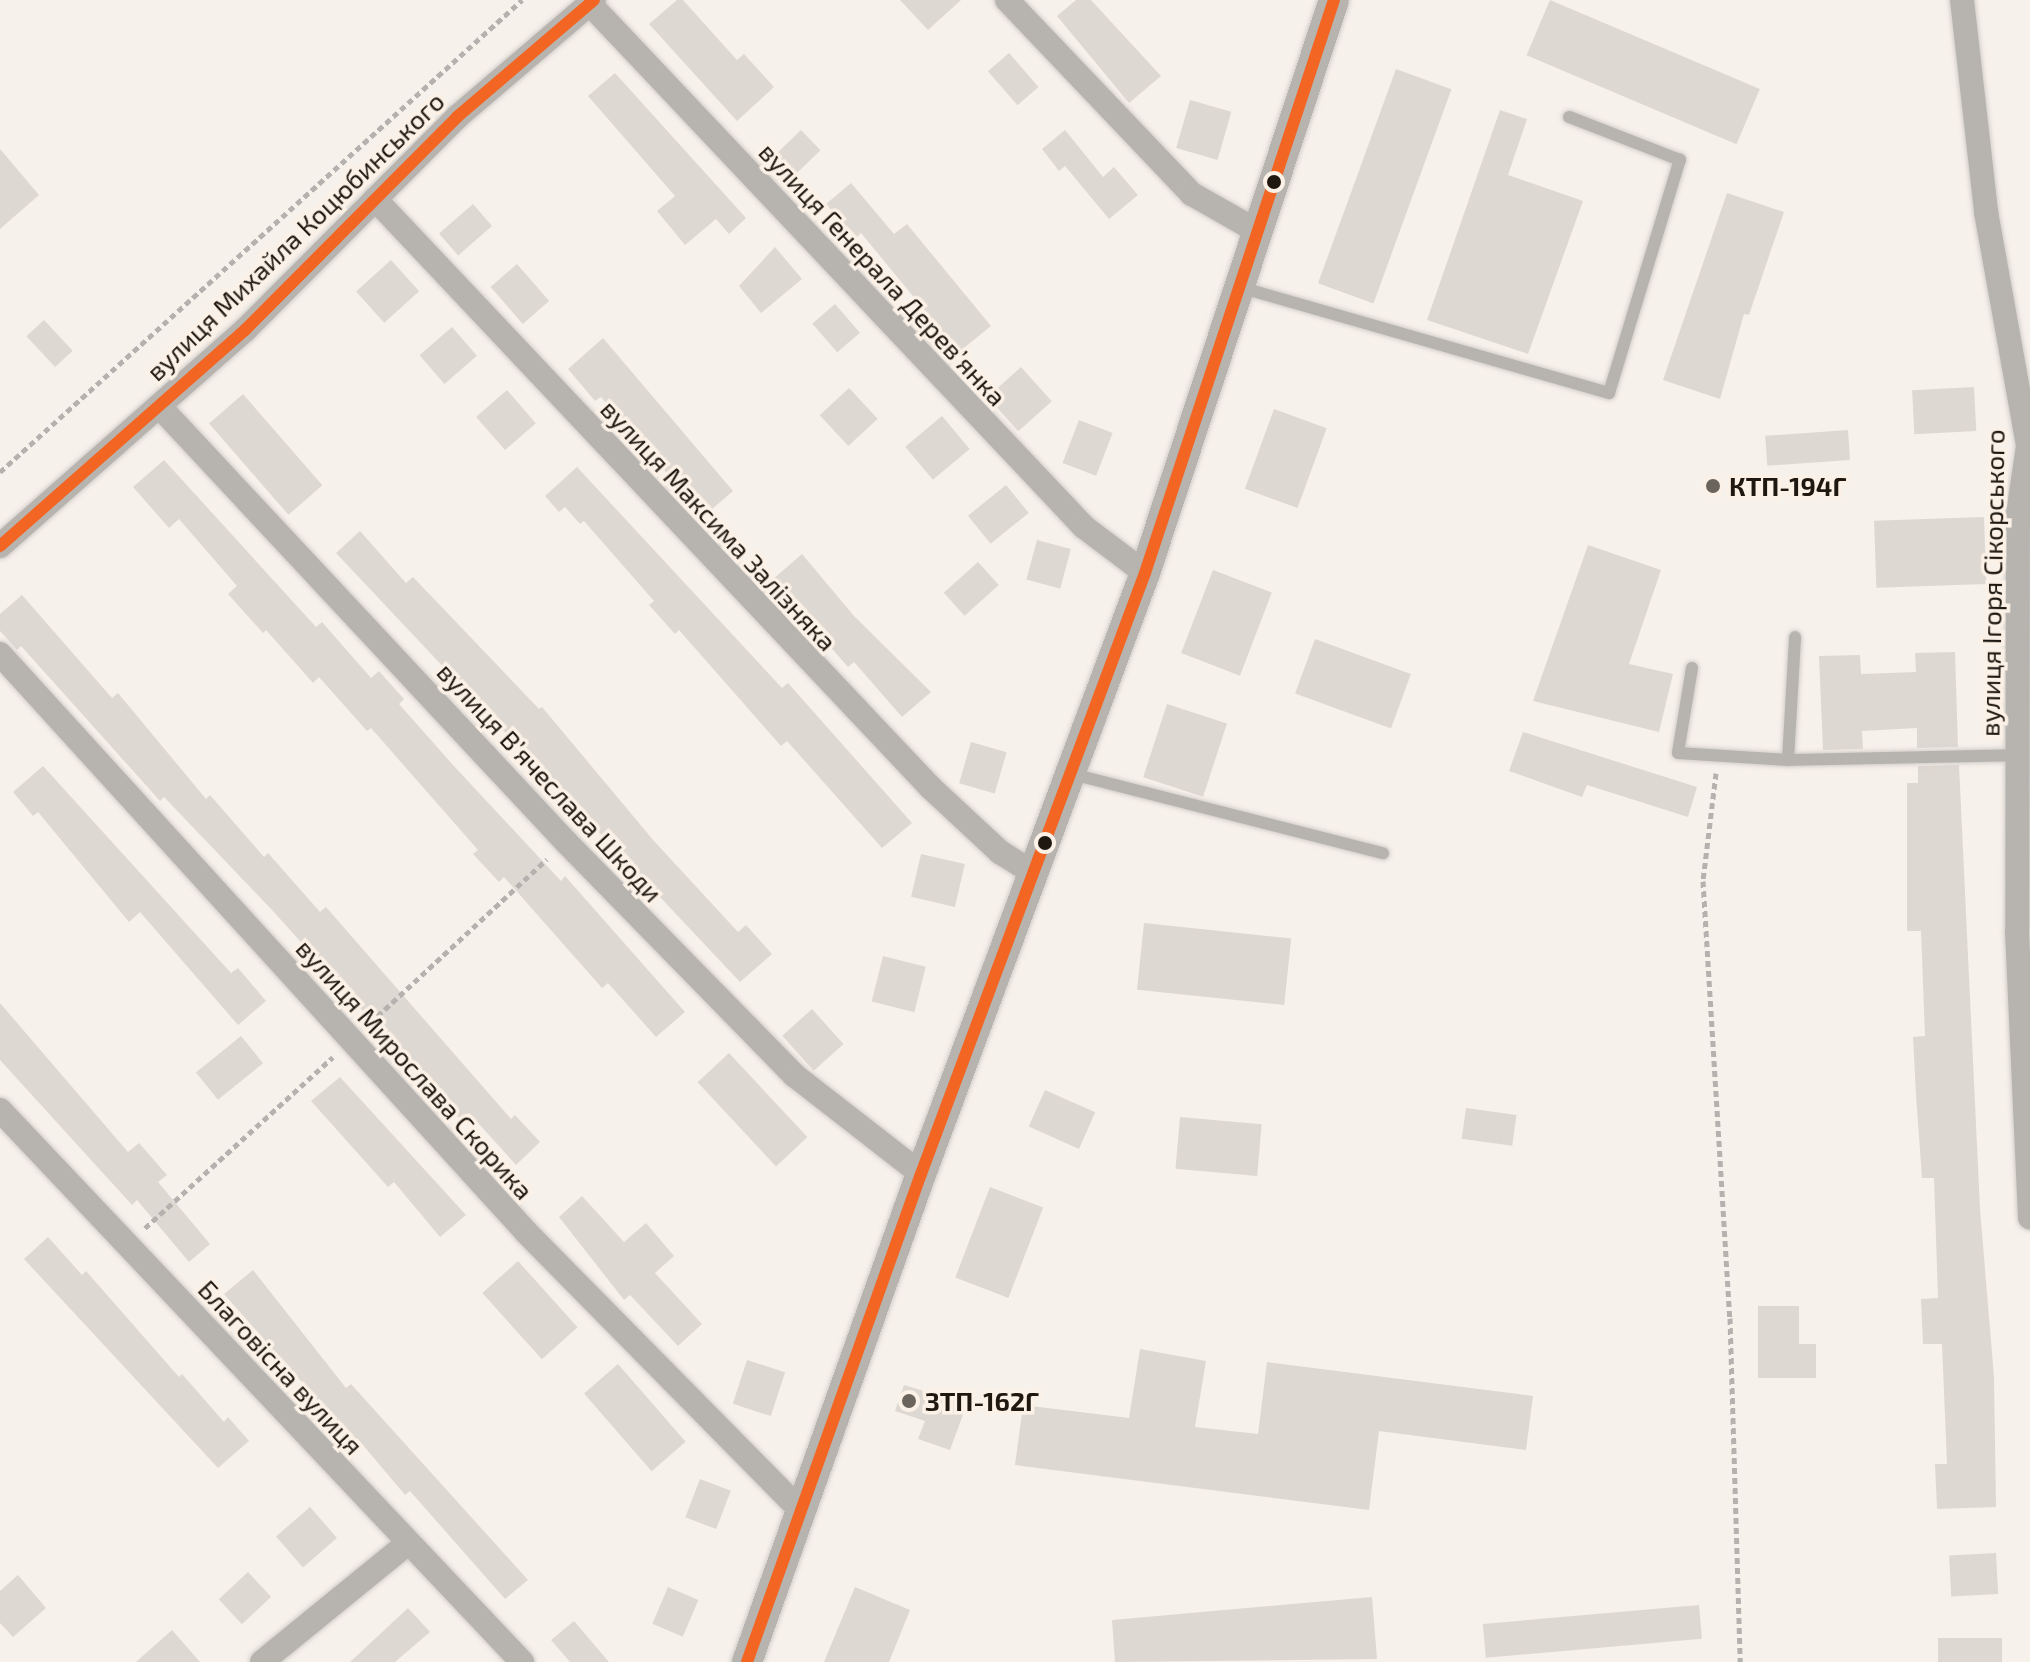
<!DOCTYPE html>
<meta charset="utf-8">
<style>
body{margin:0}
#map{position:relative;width:2030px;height:1662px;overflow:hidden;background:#f7f1eb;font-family:"Exo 2",sans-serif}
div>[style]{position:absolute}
.building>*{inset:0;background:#ded8d2;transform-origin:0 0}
.path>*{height:5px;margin-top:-2.5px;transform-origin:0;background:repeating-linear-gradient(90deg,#b5b1ae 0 6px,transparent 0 10px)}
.roads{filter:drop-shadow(0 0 2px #d3cec9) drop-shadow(0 0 2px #d3cec9)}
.service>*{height:12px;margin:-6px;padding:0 6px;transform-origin:6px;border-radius:6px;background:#b7b4b0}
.minor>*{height:24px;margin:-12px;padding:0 12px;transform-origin:12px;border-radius:12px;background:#b7b4b0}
.tertiary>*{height:30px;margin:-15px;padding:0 15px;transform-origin:15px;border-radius:15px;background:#b7b4b0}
.bus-1>*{height:12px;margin:-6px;padding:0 6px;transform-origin:6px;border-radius:6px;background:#f26522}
.dots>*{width:22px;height:22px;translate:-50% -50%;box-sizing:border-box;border:4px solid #fcf1e6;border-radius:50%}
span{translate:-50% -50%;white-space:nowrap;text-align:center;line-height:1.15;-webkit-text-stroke:7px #fcf1e6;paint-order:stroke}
.street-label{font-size:26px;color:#1e1811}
.poi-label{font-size:26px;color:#1e1811;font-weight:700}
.left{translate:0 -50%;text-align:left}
</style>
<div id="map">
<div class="building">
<i style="clip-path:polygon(677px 0,683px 0,737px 60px,744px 54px,774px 87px,737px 121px,649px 24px)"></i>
<i style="clip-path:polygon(900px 0,961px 0,928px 30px)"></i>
<i style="clip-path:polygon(1076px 0,1091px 0,1161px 76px,1129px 103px,1057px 16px)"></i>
<i style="left:1550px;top:0;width:228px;height:60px;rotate:23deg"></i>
<i style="left:1009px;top:53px;width:45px;height:28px;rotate:49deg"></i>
<i style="left:1396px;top:69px;width:59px;height:228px;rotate:20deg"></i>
<i style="clip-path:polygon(615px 73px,746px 218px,729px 234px,716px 219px,685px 245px,657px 211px,675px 196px,588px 96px)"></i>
<i style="left:1190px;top:100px;width:43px;height:50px;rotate:16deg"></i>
<i style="clip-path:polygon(1500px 110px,1527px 119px,1508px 175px,1583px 201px,1528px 354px,1427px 320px)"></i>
<i style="left:801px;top:130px;width:28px;height:35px;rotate:46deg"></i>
<i style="clip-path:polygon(1065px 130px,1103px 177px,1114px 167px,1138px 195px,1109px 219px,1065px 166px,1059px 171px,1042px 149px)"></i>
<i style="clip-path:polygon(0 149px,39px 195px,0 229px)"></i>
<i style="clip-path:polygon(851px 183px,894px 234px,907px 224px,991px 326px,959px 352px,861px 233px,855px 239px,826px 204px)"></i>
<i style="clip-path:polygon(1727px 193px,1784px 212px,1749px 315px,1744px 314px,1720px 399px,1663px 380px)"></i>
<i style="left:473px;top:204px;width:29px;height:45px;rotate:49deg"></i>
<i style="clip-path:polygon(775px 247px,802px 279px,761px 313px,739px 286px)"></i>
<i style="left:391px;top:260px;width:42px;height:47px;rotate:48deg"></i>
<i style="left:517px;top:264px;width:49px;height:35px;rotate:49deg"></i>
<i style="left:835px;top:304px;width:38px;height:30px;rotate:49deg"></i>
<i style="left:44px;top:320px;width:42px;height:24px;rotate:47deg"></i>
<i style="left:452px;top:327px;width:38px;height:43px;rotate:49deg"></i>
<i style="clip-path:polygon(603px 338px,733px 491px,704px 516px,601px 397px,595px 401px,568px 369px)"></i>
<i style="left:1021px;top:367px;width:46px;height:45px;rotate:48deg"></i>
<i style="left:1974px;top:387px;width:44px;height:62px;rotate:87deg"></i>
<i style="left:849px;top:388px;width:42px;height:40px;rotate:47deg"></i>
<i style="left:507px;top:390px;width:44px;height:41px;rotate:49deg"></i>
<i style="left:243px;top:394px;width:121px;height:45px;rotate:49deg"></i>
<i style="left:1274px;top:409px;width:56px;height:85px;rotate:20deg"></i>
<i style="left:942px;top:416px;width:43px;height:48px;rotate:50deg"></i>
<i style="left:1079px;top:420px;width:36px;height:46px;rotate:21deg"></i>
<i style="left:1848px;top:430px;width:30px;height:83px;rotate:86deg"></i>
<i style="clip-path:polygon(164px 460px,316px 627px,322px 622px,371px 678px,379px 671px,404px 699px,399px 704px,453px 765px,561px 881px,565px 876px,685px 1012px,656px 1037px,608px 983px,602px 988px,504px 877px,499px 882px,473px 854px,478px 850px,371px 728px,367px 731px,319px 677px,313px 683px,266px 630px,263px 633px,228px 594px,237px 586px,179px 519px,169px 528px,133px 487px)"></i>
<i style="clip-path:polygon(577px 467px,782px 688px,788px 683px,912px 823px,882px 848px,787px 741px,781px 746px,679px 630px,675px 634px,649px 605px,654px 601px,584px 521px,580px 524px,565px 507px,559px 512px,545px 496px)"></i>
<i style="left:1006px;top:485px;width:36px;height:49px;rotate:51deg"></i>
<i style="left:1984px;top:517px;width:67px;height:110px;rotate:88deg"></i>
<i style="clip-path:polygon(360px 531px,406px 583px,413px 577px,539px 709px,542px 707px,654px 841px,738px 932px,746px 925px,772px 954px,740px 982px,336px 553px)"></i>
<i style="left:1037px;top:540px;width:35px;height:41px;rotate:15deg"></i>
<i style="clip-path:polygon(1588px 545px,1661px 570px,1629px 664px,1673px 674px,1659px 732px,1533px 701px)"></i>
<i style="clip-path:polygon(802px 554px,854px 616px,931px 692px,902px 717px,854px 662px,848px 667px,772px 580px)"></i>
<i style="left:978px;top:562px;width:31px;height:46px;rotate:48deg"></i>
<i style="left:1213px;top:570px;width:63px;height:89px;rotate:21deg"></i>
<i style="clip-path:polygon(22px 595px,112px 698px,118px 693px,206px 799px,210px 795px,264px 857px,268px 853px,320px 912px,326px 907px,511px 1119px,515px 1115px,540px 1142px,516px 1165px,469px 1113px,461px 1120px,272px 910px,164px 797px,160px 801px,21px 646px,17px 650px,0 631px,0 614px)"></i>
<i style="left:1315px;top:639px;width:102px;height:58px;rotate:20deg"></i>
<i style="clip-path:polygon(1955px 652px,1958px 747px,1917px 748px,1917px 728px,1862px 731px,1863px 749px,1823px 750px,1819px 656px,1860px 655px,1861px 674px,1916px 672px,1915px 653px)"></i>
<i style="left:1167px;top:704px;width:63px;height:77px;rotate:18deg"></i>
<i style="clip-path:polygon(1523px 732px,1697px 787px,1688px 817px,1587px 785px,1582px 797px,1509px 771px)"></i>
<i style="left:971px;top:742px;width:37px;height:43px;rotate:16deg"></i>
<i style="clip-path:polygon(1959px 765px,1980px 1209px,1994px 1377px,1996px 1507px,1937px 1509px,1935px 1464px,1947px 1464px,1942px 1344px,1923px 1344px,1921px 1299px,1938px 1298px,1934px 1178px,1922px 1178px,1916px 1095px,1913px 1037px,1925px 1036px,1921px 931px,1907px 931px,1907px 783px,1918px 783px,1918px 766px)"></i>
<i style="clip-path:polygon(43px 766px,231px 973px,238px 968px,266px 1001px,238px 1025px,140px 912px,129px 922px,38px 812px,33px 816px,13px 792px)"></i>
<i style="left:921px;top:854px;width:45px;height:44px;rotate:13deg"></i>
<i style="left:1144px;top:923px;width:148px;height:67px;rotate:6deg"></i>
<i style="left:883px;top:956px;width:44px;height:47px;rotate:14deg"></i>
<i style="clip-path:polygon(0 1003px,128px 1152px,139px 1143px,167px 1175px,158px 1182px,210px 1244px,189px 1262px,137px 1200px,132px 1205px,0 1060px)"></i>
<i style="left:812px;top:1009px;width:47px;height:40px;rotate:48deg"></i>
<i style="left:241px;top:1036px;width:35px;height:58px;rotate:51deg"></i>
<i style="left:729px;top:1053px;width:115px;height:43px;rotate:47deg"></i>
<i style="clip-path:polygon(340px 1077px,466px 1215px,440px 1237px,394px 1182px,388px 1187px,311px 1101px)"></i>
<i style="left:1045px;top:1090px;width:55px;height:40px;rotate:24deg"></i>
<i style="left:1466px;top:1108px;width:51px;height:31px;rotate:8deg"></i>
<i style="left:1180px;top:1117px;width:82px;height:52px;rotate:5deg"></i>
<i style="left:990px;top:1187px;width:57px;height:97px;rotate:21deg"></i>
<i style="clip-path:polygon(582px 1196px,624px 1242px,646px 1223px,674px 1256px,655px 1273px,702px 1324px,678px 1346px,630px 1295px,624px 1300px,559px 1217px)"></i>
<i style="clip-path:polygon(48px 1237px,82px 1275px,86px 1271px,179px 1377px,182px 1374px,224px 1422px,228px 1417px,249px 1441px,218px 1468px,24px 1259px)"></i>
<i style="left:518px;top:1261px;width:89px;height:48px;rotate:48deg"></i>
<i style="clip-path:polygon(253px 1270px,346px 1388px,351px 1384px,528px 1580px,505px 1599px,410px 1491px,405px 1495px,357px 1438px,354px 1441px,224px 1294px)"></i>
<i style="clip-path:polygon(1758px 1306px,1799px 1306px,1799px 1344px,1816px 1344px,1816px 1378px,1758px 1378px)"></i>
<i style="clip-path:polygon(1140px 1349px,1206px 1361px,1195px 1427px,1258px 1434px,1267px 1362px,1533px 1396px,1526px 1450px,1379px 1431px,1369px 1510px,1015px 1465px,1023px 1405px,1129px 1418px)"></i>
<i style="left:747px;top:1360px;width:40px;height:46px;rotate:18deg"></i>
<i style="left:618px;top:1364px;width:103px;height:45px;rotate:49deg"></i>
<i style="clip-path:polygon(904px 1385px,967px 1404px,950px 1450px,918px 1439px,925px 1421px,895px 1411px)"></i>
<i style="left:700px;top:1479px;width:33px;height:41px;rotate:21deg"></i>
<i style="left:310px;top:1507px;width:41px;height:45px;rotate:49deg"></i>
<i style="left:1996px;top:1553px;width:41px;height:47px;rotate:87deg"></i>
<i style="left:248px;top:1572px;width:34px;height:40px;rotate:47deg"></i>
<i style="clip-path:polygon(18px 1575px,46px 1608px,13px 1637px,0 1623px,0 1591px)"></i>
<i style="left:668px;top:1587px;width:33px;height:40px;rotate:23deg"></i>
<i style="clip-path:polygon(855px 1587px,910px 1610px,889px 1662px,824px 1662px)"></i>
<i style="clip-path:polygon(1372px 1597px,1377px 1659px,1115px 1662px,1112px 1620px)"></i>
<i style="left:1699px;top:1605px;width:34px;height:217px;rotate:85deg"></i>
<i style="clip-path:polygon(408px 1608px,430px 1632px,395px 1662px,350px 1662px)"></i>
<i style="clip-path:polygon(574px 1621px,609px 1662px,570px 1662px,551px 1640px)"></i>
<i style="clip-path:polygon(172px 1630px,200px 1662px,136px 1662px)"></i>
<i style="left:2002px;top:1638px;width:24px;height:64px;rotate:90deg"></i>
</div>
<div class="path">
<i style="left:0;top:472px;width:704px;rotate:-42.12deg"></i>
<i style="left:1716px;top:773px;width:109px;rotate:96.9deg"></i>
<i style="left:1703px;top:881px;width:438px;rotate:86.5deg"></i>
<i style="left:1730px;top:1318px;width:344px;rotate:88.3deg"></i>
<i style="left:370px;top:1023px;width:241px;rotate:-42.8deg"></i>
<i style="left:145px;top:1228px;width:254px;rotate:-42.3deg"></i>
</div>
<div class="roads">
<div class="service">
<i style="left:1239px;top:287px;width:385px;rotate:16deg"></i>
<i style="left:1609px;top:393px;width:244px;rotate:-73.1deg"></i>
<i style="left:1680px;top:160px;width:119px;rotate:-158.8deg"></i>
<i style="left:1692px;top:668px;width:86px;rotate:99.4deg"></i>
<i style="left:1678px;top:753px;width:110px;rotate:3.6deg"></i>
<i style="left:1788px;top:760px;width:230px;rotate:-1.2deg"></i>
<i style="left:1788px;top:760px;width:123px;rotate:-86.7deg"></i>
<i style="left:1072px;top:774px;width:321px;rotate:14.3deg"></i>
</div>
<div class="minor">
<i style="left:1007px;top:0;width:268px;rotate:46.4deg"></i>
<i style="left:1192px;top:194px;width:75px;rotate:29.6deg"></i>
<i style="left:1962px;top:0;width:213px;rotate:83.5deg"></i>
<i style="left:1986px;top:212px;width:238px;rotate:79.8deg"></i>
<i style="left:2028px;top:446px;width:69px;rotate:98.4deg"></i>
<i style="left:2018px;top:514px;width:417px;rotate:90.1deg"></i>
<i style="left:2017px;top:931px;width:287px;rotate:87.4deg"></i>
<i style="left:590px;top:4px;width:719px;rotate:46.63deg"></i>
<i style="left:1084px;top:527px;width:76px;rotate:37deg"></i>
<i style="left:375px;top:199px;width:809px;rotate:46.65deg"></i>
<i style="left:930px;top:787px;width:96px;rotate:42.9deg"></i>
<i style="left:1000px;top:852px;width:41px;rotate:32.2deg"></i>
<i style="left:159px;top:406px;width:596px;rotate:46.97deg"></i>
<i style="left:566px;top:842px;width:326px;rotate:45.6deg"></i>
<i style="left:794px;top:1075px;width:161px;rotate:37.9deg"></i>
<i style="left:0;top:546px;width:327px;rotate:-41.4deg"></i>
<i style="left:245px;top:330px;width:301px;rotate:-45.1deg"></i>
<i style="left:457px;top:117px;width:180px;rotate:-40.5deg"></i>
<i style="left:0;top:654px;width:783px;rotate:47.69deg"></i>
<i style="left:527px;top:1233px;width:389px;rotate:45.4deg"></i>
<i style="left:0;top:1110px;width:760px;rotate:46.6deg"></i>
<i style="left:262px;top:1662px;width:188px;rotate:-39.2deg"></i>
</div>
<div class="tertiary">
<i style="left:747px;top:1662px;width:518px;rotate:-70.38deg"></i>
<i style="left:921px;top:1174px;width:641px;rotate:-69.56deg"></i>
<i style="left:1145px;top:573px;width:603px;rotate:-71.75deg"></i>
</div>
</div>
<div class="bus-1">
<i style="left:0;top:546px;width:327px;rotate:-41.4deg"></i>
<i style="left:245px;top:330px;width:301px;rotate:-45.1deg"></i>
<i style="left:457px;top:117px;width:180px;rotate:-40.5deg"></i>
<i style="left:747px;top:1662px;width:518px;rotate:-70.38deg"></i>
<i style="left:921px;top:1174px;width:641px;rotate:-69.56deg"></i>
<i style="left:1145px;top:573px;width:603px;rotate:-71.75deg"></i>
</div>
<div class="dots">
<i style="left:1274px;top:182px;background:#1e1811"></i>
<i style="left:1713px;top:486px;background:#6a645d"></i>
<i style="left:1045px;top:843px;background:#1e1811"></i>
<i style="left:909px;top:1401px;background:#6a645d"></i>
</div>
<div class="street-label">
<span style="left:295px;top:236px;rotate:-44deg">вулиця Михайла Коцюбинського</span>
<span style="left:883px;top:274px;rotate:47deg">вулиця Генерала Деревʼянка</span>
<span style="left:719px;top:525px;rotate:47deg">вулиця Максима Залізняка</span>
<span style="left:1992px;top:583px;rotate:-89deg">вулиця Ігоря Сікорського</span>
<span style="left:550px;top:782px;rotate:47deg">вулиця Вʼячеслава Шкоди</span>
<span style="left:415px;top:1069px;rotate:48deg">вулиця Мирослава Скорика</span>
<span style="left:281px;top:1367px;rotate:47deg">Благовісна вулиця</span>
</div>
<div class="poi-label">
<span class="left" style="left:1729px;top:486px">КТП-194Г</span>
<span class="left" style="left:925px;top:1401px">ЗТП-162Г</span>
</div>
</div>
